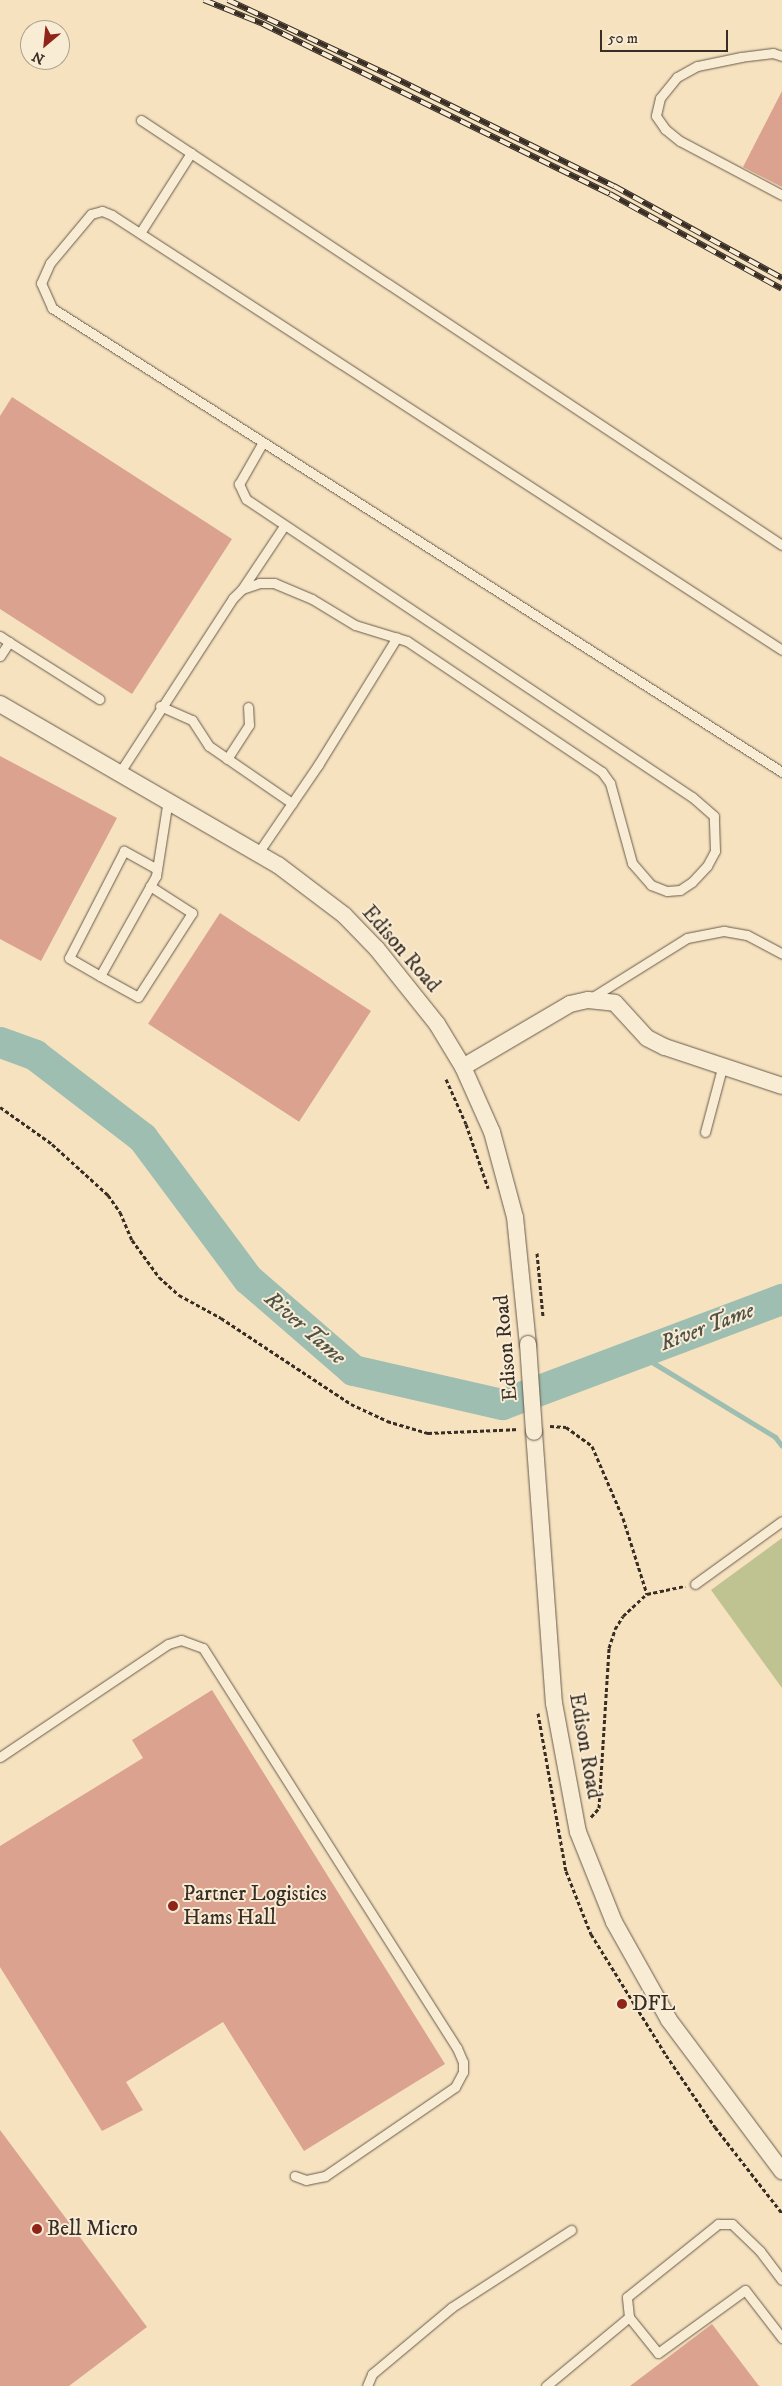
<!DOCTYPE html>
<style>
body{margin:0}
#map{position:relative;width:782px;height:2386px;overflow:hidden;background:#f6e2bf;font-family:"IM FELL DW Pica",serif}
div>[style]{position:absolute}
.green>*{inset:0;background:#bec391}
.stream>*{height:5px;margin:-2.5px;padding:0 2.5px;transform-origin:2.5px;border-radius:2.5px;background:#9dbeb0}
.river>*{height:31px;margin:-15.5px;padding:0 15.5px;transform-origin:15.5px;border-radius:15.5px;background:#9dbeb0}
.building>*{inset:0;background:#dba28f;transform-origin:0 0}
.path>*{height:3px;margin-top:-1.5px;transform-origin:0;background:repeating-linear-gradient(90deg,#382e25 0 4px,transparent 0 6.5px)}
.roads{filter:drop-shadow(0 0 1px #685b4c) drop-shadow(0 0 1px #685b4c)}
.service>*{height:9px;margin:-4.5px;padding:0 4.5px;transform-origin:4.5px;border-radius:4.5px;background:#f9ecd5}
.minor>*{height:16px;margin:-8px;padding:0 8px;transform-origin:8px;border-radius:8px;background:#f9ecd5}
.rail>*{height:5.5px;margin-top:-2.75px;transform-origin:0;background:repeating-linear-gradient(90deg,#f9ecd5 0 11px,#382e25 0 22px);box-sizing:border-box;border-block:1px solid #382e25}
.bridges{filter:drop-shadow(0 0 1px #685b4c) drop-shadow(0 0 1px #685b4c)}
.minor-bridge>*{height:16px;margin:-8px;padding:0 8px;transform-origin:8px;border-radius:8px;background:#f9ecd5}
.dots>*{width:14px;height:14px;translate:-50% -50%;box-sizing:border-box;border:2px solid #f9ecd5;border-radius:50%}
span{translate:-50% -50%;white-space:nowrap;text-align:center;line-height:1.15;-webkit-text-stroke:4px #f9ecd5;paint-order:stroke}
.street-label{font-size:21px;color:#382e25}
.poi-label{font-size:21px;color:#382e25}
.left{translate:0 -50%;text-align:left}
.water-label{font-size:22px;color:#515248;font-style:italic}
.north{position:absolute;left:20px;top:20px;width:50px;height:50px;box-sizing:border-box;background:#f9ecd5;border:1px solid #aca08f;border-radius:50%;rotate:208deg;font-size:14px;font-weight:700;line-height:20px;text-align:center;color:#382e25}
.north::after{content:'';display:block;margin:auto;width:18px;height:22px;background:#8f2418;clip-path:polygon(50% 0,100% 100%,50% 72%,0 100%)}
.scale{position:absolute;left:600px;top:30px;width:128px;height:22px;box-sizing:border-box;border:2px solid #382e25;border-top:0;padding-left:6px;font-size:15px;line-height:18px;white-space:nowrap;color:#382e25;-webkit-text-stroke:4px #f9ecd5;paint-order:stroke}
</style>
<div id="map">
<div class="green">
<i style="clip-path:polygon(782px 1538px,782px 1688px,711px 1590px)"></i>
</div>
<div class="stream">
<i style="left:637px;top:1353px;width:162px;rotate:31.3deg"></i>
<i style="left:775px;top:1437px;width:11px;rotate:52deg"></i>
</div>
<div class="river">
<i style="left:0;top:1042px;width:37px;rotate:20deg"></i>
<i style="left:35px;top:1055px;width:135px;rotate:37.5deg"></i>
<i style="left:142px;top:1137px;width:177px;rotate:53.3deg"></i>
<i style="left:248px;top:1279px;width:139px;rotate:40.9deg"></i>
<i style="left:353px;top:1370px;width:153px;rotate:12.9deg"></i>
<i style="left:502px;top:1404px;width:299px;rotate:-20.6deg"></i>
</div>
<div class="building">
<i style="clip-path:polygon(782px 91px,782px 187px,743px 167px)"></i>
<i style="clip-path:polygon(12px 397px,232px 539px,132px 694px,0 609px,0 416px)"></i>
<i style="clip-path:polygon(0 756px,117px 818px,41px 961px,0 939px)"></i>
<i style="left:220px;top:913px;width:180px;height:132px;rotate:33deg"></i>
<i style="clip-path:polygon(212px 1690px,445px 2064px,304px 2151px,223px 2022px,126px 2082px,143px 2110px,102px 2131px,0 1967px,0 1846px,143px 1758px,132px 1740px)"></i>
<i style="clip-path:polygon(0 2130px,147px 2327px,69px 2386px,0 2386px)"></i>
<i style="clip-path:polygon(712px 2324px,759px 2386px,630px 2386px)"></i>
</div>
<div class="path">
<i style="left:446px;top:1079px;width:49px;rotate:66deg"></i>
<i style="left:466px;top:1124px;width:68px;rotate:71deg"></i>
<i style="left:0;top:1107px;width:64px;rotate:35.4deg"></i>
<i style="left:52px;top:1144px;width:76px;rotate:42.3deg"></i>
<i style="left:108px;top:1195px;width:21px;rotate:55deg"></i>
<i style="left:120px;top:1212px;width:30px;rotate:67deg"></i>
<i style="left:132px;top:1240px;width:46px;rotate:53.9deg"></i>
<i style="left:159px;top:1277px;width:27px;rotate:42deg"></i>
<i style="left:179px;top:1295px;width:48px;rotate:28.7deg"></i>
<i style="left:221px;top:1318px;width:156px;rotate:33.5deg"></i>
<i style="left:351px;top:1404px;width:40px;rotate:25deg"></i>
<i style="left:387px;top:1421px;width:43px;rotate:16.3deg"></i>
<i style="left:428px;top:1433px;width:91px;rotate:-2.5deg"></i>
<i style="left:537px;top:1253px;width:63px;rotate:84.6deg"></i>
<i style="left:550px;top:1426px;width:16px;rotate:4deg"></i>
<i style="left:566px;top:1427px;width:32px;rotate:36deg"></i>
<i style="left:592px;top:1446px;width:78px;rotate:66.7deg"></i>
<i style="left:623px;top:1518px;width:80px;rotate:72.5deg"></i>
<i style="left:538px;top:1713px;width:160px;rotate:80deg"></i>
<i style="left:566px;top:1871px;width:68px;rotate:68.4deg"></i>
<i style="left:591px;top:1934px;width:142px;rotate:58.2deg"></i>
<i style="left:666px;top:2055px;width:87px;rotate:55.8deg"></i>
<i style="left:715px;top:2127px;width:109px;rotate:52.1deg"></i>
<i style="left:591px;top:1817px;width:12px;rotate:-48deg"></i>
<i style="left:599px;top:1808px;width:160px;rotate:-86.4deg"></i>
<i style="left:609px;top:1648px;width:20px;rotate:-72deg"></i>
<i style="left:615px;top:1629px;width:15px;rotate:-58deg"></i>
<i style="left:623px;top:1616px;width:33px;rotate:-43deg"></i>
<i style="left:647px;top:1594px;width:39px;rotate:-12deg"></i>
</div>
<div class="roads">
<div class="service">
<i style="left:782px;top:56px;width:9px;rotate:-162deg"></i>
<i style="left:773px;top:53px;width:32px;rotate:173deg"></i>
<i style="left:741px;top:57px;width:45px;rotate:168.4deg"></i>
<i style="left:697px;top:66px;width:23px;rotate:151deg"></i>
<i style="left:677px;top:77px;width:27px;rotate:129deg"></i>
<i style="left:660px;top:98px;width:18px;rotate:103deg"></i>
<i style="left:656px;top:116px;width:16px;rotate:55deg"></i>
<i style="left:665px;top:129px;width:19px;rotate:39deg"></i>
<i style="left:680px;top:141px;width:115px;rotate:27.9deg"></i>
<i style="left:141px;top:120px;width:769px;rotate:33.55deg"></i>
<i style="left:140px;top:233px;width:95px;rotate:-57.5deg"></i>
<i style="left:242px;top:589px;width:76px;rotate:-56.3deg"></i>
<i style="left:0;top:636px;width:11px;rotate:34deg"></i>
<i style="left:782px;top:650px;width:799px;rotate:-147.01deg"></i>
<i style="left:112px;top:215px;width:11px;rotate:-158deg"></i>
<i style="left:102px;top:211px;width:11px;rotate:165deg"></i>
<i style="left:91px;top:214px;width:64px;rotate:129.9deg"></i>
<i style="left:50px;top:263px;width:22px;rotate:114deg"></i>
<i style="left:41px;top:283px;width:27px;rotate:66deg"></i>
<i style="left:52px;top:308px;width:865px;rotate:32.44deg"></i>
<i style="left:0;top:656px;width:17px;rotate:-57deg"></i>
<i style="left:9px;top:642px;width:107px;rotate:32.3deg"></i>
<i style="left:160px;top:706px;width:35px;rotate:24deg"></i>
<i style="left:192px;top:720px;width:31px;rotate:57deg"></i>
<i style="left:209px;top:746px;width:101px;rotate:34.5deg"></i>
<i style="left:227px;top:759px;width:40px;rotate:-57.1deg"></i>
<i style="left:249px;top:725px;width:18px;rotate:-93deg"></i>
<i style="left:120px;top:772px;width:207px;rotate:-57deg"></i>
<i style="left:233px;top:598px;width:13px;rotate:-45deg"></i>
<i style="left:242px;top:589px;width:18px;rotate:-19deg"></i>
<i style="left:259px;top:583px;width:15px"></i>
<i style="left:274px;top:583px;width:41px;rotate:22.8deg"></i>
<i style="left:312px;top:599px;width:50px;rotate:31.2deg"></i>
<i style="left:355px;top:625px;width:54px;rotate:17.1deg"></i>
<i style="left:407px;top:641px;width:235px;rotate:33.9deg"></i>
<i style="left:602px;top:772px;width:14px;rotate:54deg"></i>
<i style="left:610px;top:783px;width:83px;rotate:74.6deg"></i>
<i style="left:632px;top:863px;width:29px;rotate:49deg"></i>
<i style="left:651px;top:885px;width:17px;rotate:21deg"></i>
<i style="left:667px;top:891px;width:13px;rotate:-4deg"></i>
<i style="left:680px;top:890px;width:14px;rotate:-34deg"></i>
<i style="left:692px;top:882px;width:22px;rotate:-47deg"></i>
<i style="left:707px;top:866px;width:17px;rotate:-62deg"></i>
<i style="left:715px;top:851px;width:35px;rotate:-92deg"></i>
<i style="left:714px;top:816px;width:29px;rotate:-139deg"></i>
<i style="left:692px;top:797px;width:536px;rotate:-146.25deg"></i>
<i style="left:246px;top:499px;width:17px;rotate:-115deg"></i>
<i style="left:239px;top:484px;width:48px;rotate:-60.3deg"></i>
<i style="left:258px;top:853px;width:107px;rotate:-55.7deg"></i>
<i style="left:318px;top:765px;width:150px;rotate:-58.3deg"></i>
<i style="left:157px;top:869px;width:38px;rotate:-151deg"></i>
<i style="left:124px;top:851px;width:120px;rotate:117.2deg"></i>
<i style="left:69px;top:958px;width:36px;rotate:30deg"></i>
<i style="left:100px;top:976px;width:115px;rotate:-60.8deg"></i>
<i style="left:156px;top:876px;width:78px;rotate:-81.1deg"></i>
<i style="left:100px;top:976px;width:43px;rotate:28.9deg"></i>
<i style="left:138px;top:997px;width:100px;rotate:-57.3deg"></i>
<i style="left:192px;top:913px;width:50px;rotate:-147.3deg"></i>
<i style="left:591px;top:998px;width:113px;rotate:-32deg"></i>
<i style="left:687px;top:938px;width:38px;rotate:-11deg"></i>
<i style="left:724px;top:931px;width:23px;rotate:10deg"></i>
<i style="left:747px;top:935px;width:40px;rotate:28deg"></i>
<i style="left:705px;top:1132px;width:66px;rotate:-75.1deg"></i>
<i style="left:695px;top:1584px;width:107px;rotate:-35.9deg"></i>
<i style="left:0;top:1757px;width:202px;rotate:-33.9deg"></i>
<i style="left:168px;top:1644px;width:14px;rotate:-17deg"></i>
<i style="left:181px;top:1640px;width:23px;rotate:20deg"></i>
<i style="left:203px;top:1648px;width:474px;rotate:57.6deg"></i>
<i style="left:457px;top:2048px;width:15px;rotate:67deg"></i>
<i style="left:463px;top:2062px;width:10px;rotate:90deg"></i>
<i style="left:463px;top:2072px;width:17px;rotate:118deg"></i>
<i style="left:455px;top:2087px;width:158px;rotate:145.6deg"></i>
<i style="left:325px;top:2176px;width:19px;rotate:168deg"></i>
<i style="left:306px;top:2180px;width:12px;rotate:-160deg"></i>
<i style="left:629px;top:2317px;width:46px;rotate:51.1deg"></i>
<i style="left:658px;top:2353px;width:107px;rotate:-35.9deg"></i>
<i style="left:745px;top:2290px;width:61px;rotate:52.4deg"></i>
<i style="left:367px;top:2386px;width:13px;rotate:-67deg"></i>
<i style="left:372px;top:2374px;width:104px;rotate:-39.9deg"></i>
<i style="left:452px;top:2307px;width:142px;rotate:-32.9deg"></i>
<i style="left:546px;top:2386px;width:108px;rotate:-39.7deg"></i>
<i style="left:629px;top:2317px;width:20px;rotate:-96deg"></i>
<i style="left:627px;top:2297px;width:117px;rotate:-38.7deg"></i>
<i style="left:718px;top:2224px;width:14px"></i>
<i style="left:732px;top:2224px;width:39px;rotate:44deg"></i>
<i style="left:760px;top:2251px;width:36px;rotate:53deg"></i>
</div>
<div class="minor">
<i style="left:0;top:704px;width:321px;rotate:30.1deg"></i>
<i style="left:278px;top:865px;width:83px;rotate:37.1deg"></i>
<i style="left:344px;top:915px;width:47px;rotate:45.9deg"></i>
<i style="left:377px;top:949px;width:96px;rotate:51.3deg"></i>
<i style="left:437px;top:1024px;width:50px;rotate:58.8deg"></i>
<i style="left:463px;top:1067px;width:71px;rotate:66deg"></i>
<i style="left:492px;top:1132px;width:88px;rotate:74.9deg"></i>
<i style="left:515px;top:1217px;width:128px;rotate:84.2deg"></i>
<i style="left:463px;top:1067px;width:124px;rotate:-30.5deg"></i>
<i style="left:570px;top:1004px;width:18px;rotate:-13deg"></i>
<i style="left:588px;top:1000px;width:27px;rotate:6deg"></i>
<i style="left:615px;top:1003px;width:47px;rotate:47.6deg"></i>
<i style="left:647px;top:1038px;width:20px;rotate:27deg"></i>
<i style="left:665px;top:1047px;width:123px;rotate:18.4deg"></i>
<i style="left:534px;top:1432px;width:272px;rotate:85.8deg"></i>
<i style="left:554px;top:1703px;width:131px;rotate:79.5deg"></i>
<i style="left:578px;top:1832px;width:97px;rotate:68.2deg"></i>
<i style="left:614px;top:1922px;width:112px;rotate:60.7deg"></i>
<i style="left:669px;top:2020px;width:189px;rotate:53.2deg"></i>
</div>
</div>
<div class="rail">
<i style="left:204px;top:0;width:64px;rotate:22.1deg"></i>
<i style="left:263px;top:24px;width:386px;rotate:26.1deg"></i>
<i style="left:610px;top:194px;width:196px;rotate:28.9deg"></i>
<i style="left:228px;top:0;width:180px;rotate:25deg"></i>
<i style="left:391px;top:76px;width:249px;rotate:26.3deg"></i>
<i style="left:614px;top:186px;width:192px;rotate:28.7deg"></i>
</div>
<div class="bridges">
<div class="minor-bridge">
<i style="left:528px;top:1344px;width:88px;rotate:86.1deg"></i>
</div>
</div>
<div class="dots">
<i style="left:173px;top:1906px;background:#8f2418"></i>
<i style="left:622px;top:2004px;background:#8f2418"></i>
<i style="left:37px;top:2229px;background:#8f2418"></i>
</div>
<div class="street-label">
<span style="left:401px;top:949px;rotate:49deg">Edison Road</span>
<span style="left:506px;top:1348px;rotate:-95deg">Edison Road</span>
<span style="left:585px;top:1746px;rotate:80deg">Edison Road</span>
</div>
<div class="poi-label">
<span class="left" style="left:183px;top:1906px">Partner Logistics<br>Hams Hall</span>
<span class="left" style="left:632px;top:2004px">DFL</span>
<span class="left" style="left:47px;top:2229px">Bell Micro</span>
</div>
<div class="water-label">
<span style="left:707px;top:1327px;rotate:-21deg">River Tame</span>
<span style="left:305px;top:1328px;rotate:41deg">River Tame</span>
</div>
<div class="north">N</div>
<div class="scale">50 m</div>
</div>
